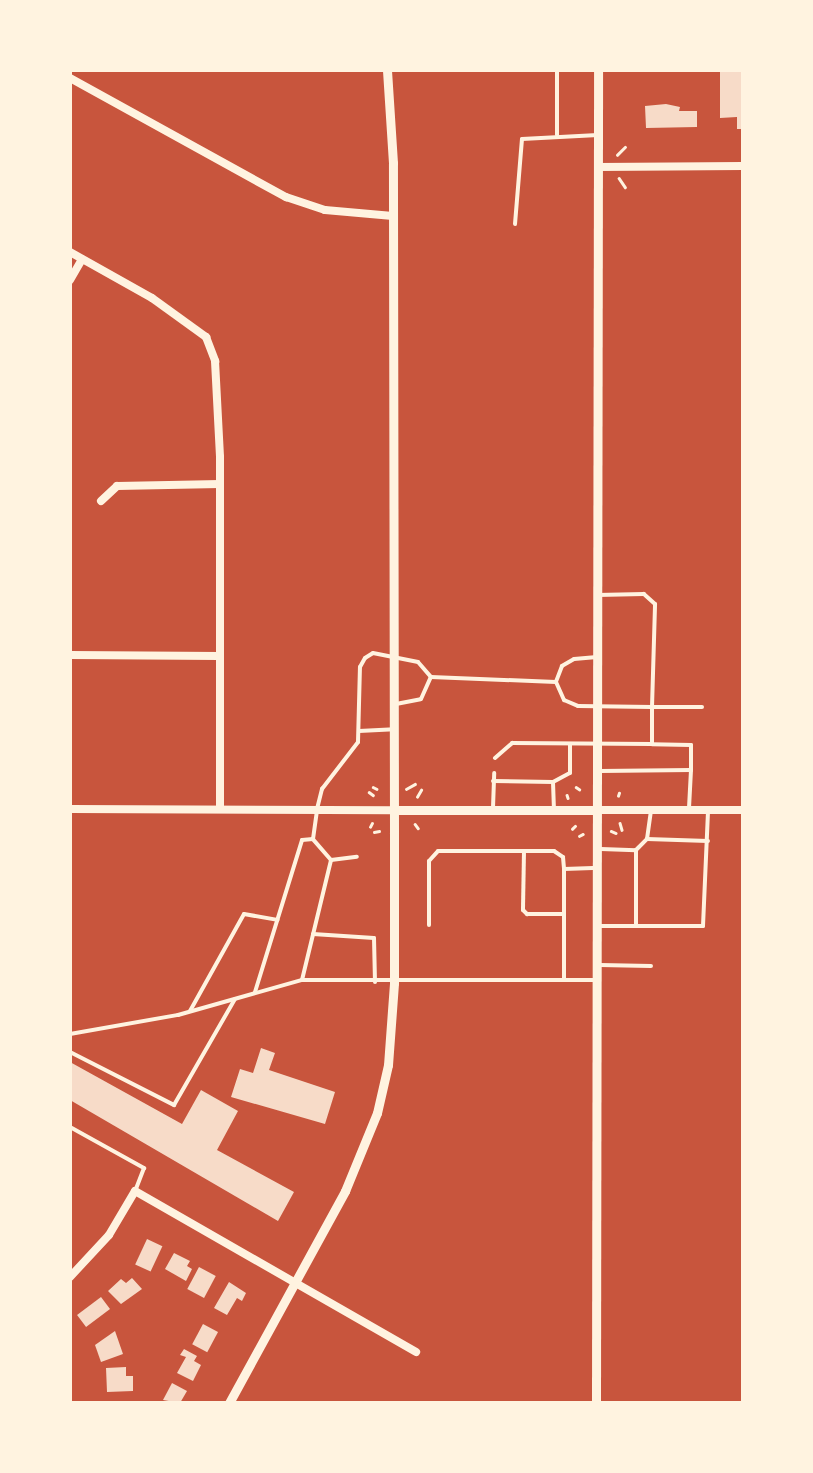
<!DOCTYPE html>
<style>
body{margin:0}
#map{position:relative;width:813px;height:1473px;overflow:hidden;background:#c8553d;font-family:Poppins,sans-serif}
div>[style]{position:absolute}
.building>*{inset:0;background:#f7dbc8;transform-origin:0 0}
.path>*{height:2.5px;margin:-1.25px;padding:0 1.25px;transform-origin:1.25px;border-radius:1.25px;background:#fff3e0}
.service>*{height:4px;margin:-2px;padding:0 2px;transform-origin:2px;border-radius:2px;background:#fff3e0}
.minor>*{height:8px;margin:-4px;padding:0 4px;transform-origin:4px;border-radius:4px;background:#fff3e0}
.tertiary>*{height:9px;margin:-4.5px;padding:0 4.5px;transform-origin:4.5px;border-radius:4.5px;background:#fff3e0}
span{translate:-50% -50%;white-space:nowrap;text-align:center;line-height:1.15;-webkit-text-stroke:8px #fff3e0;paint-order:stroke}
.frame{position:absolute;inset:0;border:72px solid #fff3e0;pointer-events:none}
</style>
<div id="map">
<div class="building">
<i style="clip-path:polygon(720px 70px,743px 70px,743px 129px,737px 129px,737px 117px,720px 118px)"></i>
<i style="clip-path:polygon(666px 104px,680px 107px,679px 111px,697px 111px,697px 127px,646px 128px,645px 106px)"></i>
<i style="clip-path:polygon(261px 1048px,275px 1053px,269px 1070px,335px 1092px,325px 1124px,231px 1097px,240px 1069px,253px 1073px)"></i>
<i style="clip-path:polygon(70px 1062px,182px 1124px,201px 1090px,238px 1111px,217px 1150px,294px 1192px,278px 1221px,70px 1100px)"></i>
<i style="left:147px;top:1239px;width:17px;height:28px;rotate:25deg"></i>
<i style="clip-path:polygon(174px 1253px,190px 1261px,187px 1266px,192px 1269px,186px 1281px,165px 1269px)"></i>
<i style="left:199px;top:1267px;width:19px;height:25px;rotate:28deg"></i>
<i style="clip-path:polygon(132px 1278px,142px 1289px,121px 1304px,108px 1291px,121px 1279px,126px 1283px)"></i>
<i style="clip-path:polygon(229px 1282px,246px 1293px,242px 1301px,237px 1298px,227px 1315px,214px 1308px)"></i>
<i style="left:101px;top:1297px;width:15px;height:30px;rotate:53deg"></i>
<i style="left:203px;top:1324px;width:17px;height:23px;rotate:28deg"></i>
<i style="clip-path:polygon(115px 1331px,123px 1354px,101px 1362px,95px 1345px)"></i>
<i style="clip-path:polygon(184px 1349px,197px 1356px,194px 1361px,201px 1365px,193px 1381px,177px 1373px,186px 1357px,180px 1355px)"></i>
<i style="clip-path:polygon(126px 1367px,126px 1376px,133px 1376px,133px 1391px,107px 1392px,106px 1368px)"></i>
<i style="clip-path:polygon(172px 1383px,187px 1391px,180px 1403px,163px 1400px)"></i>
</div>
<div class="path">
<i style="left:617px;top:155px;width:11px;rotate:-45deg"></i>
<i style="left:619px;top:178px;width:11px;rotate:56deg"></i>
<i style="left:373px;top:787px;width:4px;rotate:27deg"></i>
<i style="left:576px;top:787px;width:4px;rotate:34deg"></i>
<i style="left:406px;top:789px;width:10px;rotate:-29deg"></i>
<i style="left:369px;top:792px;width:5px;rotate:37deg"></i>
<i style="left:567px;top:795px;width:3px;rotate:72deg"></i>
<i style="left:618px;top:796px;width:3px;rotate:-72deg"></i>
<i style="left:417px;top:797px;width:8px;rotate:-60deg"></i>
<i style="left:620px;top:823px;width:7px;rotate:74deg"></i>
<i style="left:415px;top:824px;width:5px;rotate:53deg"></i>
<i style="left:370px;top:827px;width:4px;rotate:-63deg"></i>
<i style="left:572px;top:829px;width:4px;rotate:-45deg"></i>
<i style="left:611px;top:831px;width:5px;rotate:22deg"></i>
<i style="left:374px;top:832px;width:5px;rotate:-11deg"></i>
<i style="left:579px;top:836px;width:4px;rotate:-27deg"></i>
</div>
<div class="service">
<i style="left:557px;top:135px;width:65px;rotate:-90deg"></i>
<i style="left:515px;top:224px;width:85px;rotate:-85.3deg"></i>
<i style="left:522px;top:139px;width:76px;rotate:-3deg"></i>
<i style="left:597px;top:657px;width:23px;rotate:175deg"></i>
<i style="left:574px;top:659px;width:14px;rotate:150deg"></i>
<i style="left:562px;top:666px;width:17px;rotate:111deg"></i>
<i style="left:556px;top:682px;width:20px;rotate:66deg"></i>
<i style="left:564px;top:700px;width:15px;rotate:23deg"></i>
<i style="left:578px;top:706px;width:74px;rotate:0.8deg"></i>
<i style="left:652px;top:707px;width:103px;rotate:-88.3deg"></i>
<i style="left:655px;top:604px;width:15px;rotate:-138deg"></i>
<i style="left:644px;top:594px;width:47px;rotate:178.8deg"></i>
<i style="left:396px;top:704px;width:25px;rotate:-11deg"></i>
<i style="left:421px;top:699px;width:24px;rotate:-66deg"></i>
<i style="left:359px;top:731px;width:35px;rotate:-3deg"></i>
<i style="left:495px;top:758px;width:23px;rotate:-41deg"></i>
<i style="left:512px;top:743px;width:140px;rotate:0.4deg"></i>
<i style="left:691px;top:770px;width:25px;rotate:-90deg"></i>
<i style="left:691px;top:745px;width:39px;rotate:-179deg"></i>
<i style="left:652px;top:744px;width:37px;rotate:-90deg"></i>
<i style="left:652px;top:707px;width:50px"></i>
<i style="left:600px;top:771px;width:91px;rotate:-0.6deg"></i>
<i style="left:691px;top:770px;width:39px;rotate:93deg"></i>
<i style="left:493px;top:781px;width:60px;rotate:1deg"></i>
<i style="left:553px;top:782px;width:28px;rotate:88deg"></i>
<i style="left:553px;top:782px;width:19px;rotate:-28deg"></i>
<i style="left:570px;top:773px;width:28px;rotate:-90deg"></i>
<i style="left:493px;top:808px;width:35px;rotate:-88deg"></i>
<i style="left:647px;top:839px;width:29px;rotate:-82deg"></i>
<i style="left:601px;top:849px;width:35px;rotate:2deg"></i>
<i style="left:524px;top:851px;width:59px;rotate:91deg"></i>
<i style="left:523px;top:910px;width:6px;rotate:45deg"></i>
<i style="left:527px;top:914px;width:36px"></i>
<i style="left:331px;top:860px;width:26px;rotate:-7deg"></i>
<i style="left:636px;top:924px;width:74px;rotate:-90deg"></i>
<i style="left:636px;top:850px;width:16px;rotate:-45deg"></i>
<i style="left:647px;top:839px;width:61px;rotate:1.9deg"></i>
<i style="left:429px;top:925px;width:64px;rotate:-90deg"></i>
<i style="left:429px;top:861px;width:13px;rotate:-48deg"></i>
<i style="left:438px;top:851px;width:116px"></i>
<i style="left:554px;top:851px;width:11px;rotate:34deg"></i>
<i style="left:563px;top:857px;width:12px;rotate:85deg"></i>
<i style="left:597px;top:926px;width:106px"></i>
<i style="left:703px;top:926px;width:113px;rotate:-87.5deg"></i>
<i style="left:313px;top:934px;width:61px;rotate:3.8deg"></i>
<i style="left:374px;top:938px;width:44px;rotate:88.7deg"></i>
<i style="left:600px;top:965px;width:51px;rotate:1.1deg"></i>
<i style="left:564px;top:979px;width:110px;rotate:-90deg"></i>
<i style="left:564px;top:869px;width:29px;rotate:-2deg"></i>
<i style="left:302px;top:980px;width:123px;rotate:-76.4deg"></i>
<i style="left:331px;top:860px;width:28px;rotate:-131deg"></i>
<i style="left:313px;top:839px;width:30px;rotate:-82deg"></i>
<i style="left:317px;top:809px;width:21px;rotate:-76deg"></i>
<i style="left:322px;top:789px;width:59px;rotate:-52.5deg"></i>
<i style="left:358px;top:742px;width:75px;rotate:-88.5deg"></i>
<i style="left:360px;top:667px;width:10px;rotate:-61deg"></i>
<i style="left:365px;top:658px;width:9px;rotate:-32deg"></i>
<i style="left:373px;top:653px;width:46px;rotate:11.3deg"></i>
<i style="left:418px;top:662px;width:20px;rotate:49deg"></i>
<i style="left:431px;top:677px;width:125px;rotate:2.3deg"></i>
<i style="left:255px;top:992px;width:159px;rotate:-72.8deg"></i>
<i style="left:302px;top:840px;width:11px;rotate:-5deg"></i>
<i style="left:190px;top:1011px;width:111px;rotate:-60.9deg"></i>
<i style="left:244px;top:914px;width:34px;rotate:10deg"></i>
<i style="left:70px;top:1034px;width:110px;rotate:-10deg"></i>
<i style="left:178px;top:1015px;width:129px;rotate:-15.8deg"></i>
<i style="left:302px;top:980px;width:294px"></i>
<i style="left:70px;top:1052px;width:117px;rotate:27deg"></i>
<i style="left:174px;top:1105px;width:122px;rotate:-60.1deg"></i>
<i style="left:70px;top:1127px;width:85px;rotate:29deg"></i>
<i style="left:144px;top:1168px;width:25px;rotate:111deg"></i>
</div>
<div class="minor">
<i style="left:70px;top:78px;width:247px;rotate:28.9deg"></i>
<i style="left:286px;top:197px;width:41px;rotate:18.4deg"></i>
<i style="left:325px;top:210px;width:68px;rotate:5deg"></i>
<i style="left:598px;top:167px;width:145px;rotate:-0.4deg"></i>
<i style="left:70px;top:252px;width:94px;rotate:29.3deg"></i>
<i style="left:152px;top:298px;width:67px;rotate:35.8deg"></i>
<i style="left:206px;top:337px;width:26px;rotate:69deg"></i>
<i style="left:215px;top:361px;width:96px;rotate:87deg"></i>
<i style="left:220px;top:457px;width:352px;rotate:90deg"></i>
<i style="left:70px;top:280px;width:24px;rotate:-60deg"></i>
<i style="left:101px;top:501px;width:22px;rotate:-43deg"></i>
<i style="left:117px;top:486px;width:103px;rotate:-1.1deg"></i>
<i style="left:70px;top:655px;width:149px;rotate:0.4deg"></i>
<i style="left:70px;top:809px;width:324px;rotate:0.2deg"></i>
<i style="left:597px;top:810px;width:146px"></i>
<i style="left:70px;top:1277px;width:57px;rotate:-47.1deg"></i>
<i style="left:109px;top:1235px;width:51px;rotate:-59.4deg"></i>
<i style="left:135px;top:1191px;width:324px;rotate:29.8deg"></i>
</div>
<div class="tertiary">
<i style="left:394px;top:810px;width:203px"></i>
<i style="left:229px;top:1403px;width:242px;rotate:-61.3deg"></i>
<i style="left:345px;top:1191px;width:84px;rotate:-67.7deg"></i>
<i style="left:377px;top:1113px;width:49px;rotate:-77.1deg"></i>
<i style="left:388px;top:1065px;width:82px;rotate:-85.8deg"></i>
<i style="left:394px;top:983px;width:150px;rotate:-90deg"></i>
<i style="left:394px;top:833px;width:670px;rotate:-90.09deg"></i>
<i style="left:393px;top:163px;width:93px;rotate:-93.7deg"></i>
<i style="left:596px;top:1403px;width:1333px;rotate:-89.91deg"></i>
</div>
<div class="frame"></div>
</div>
